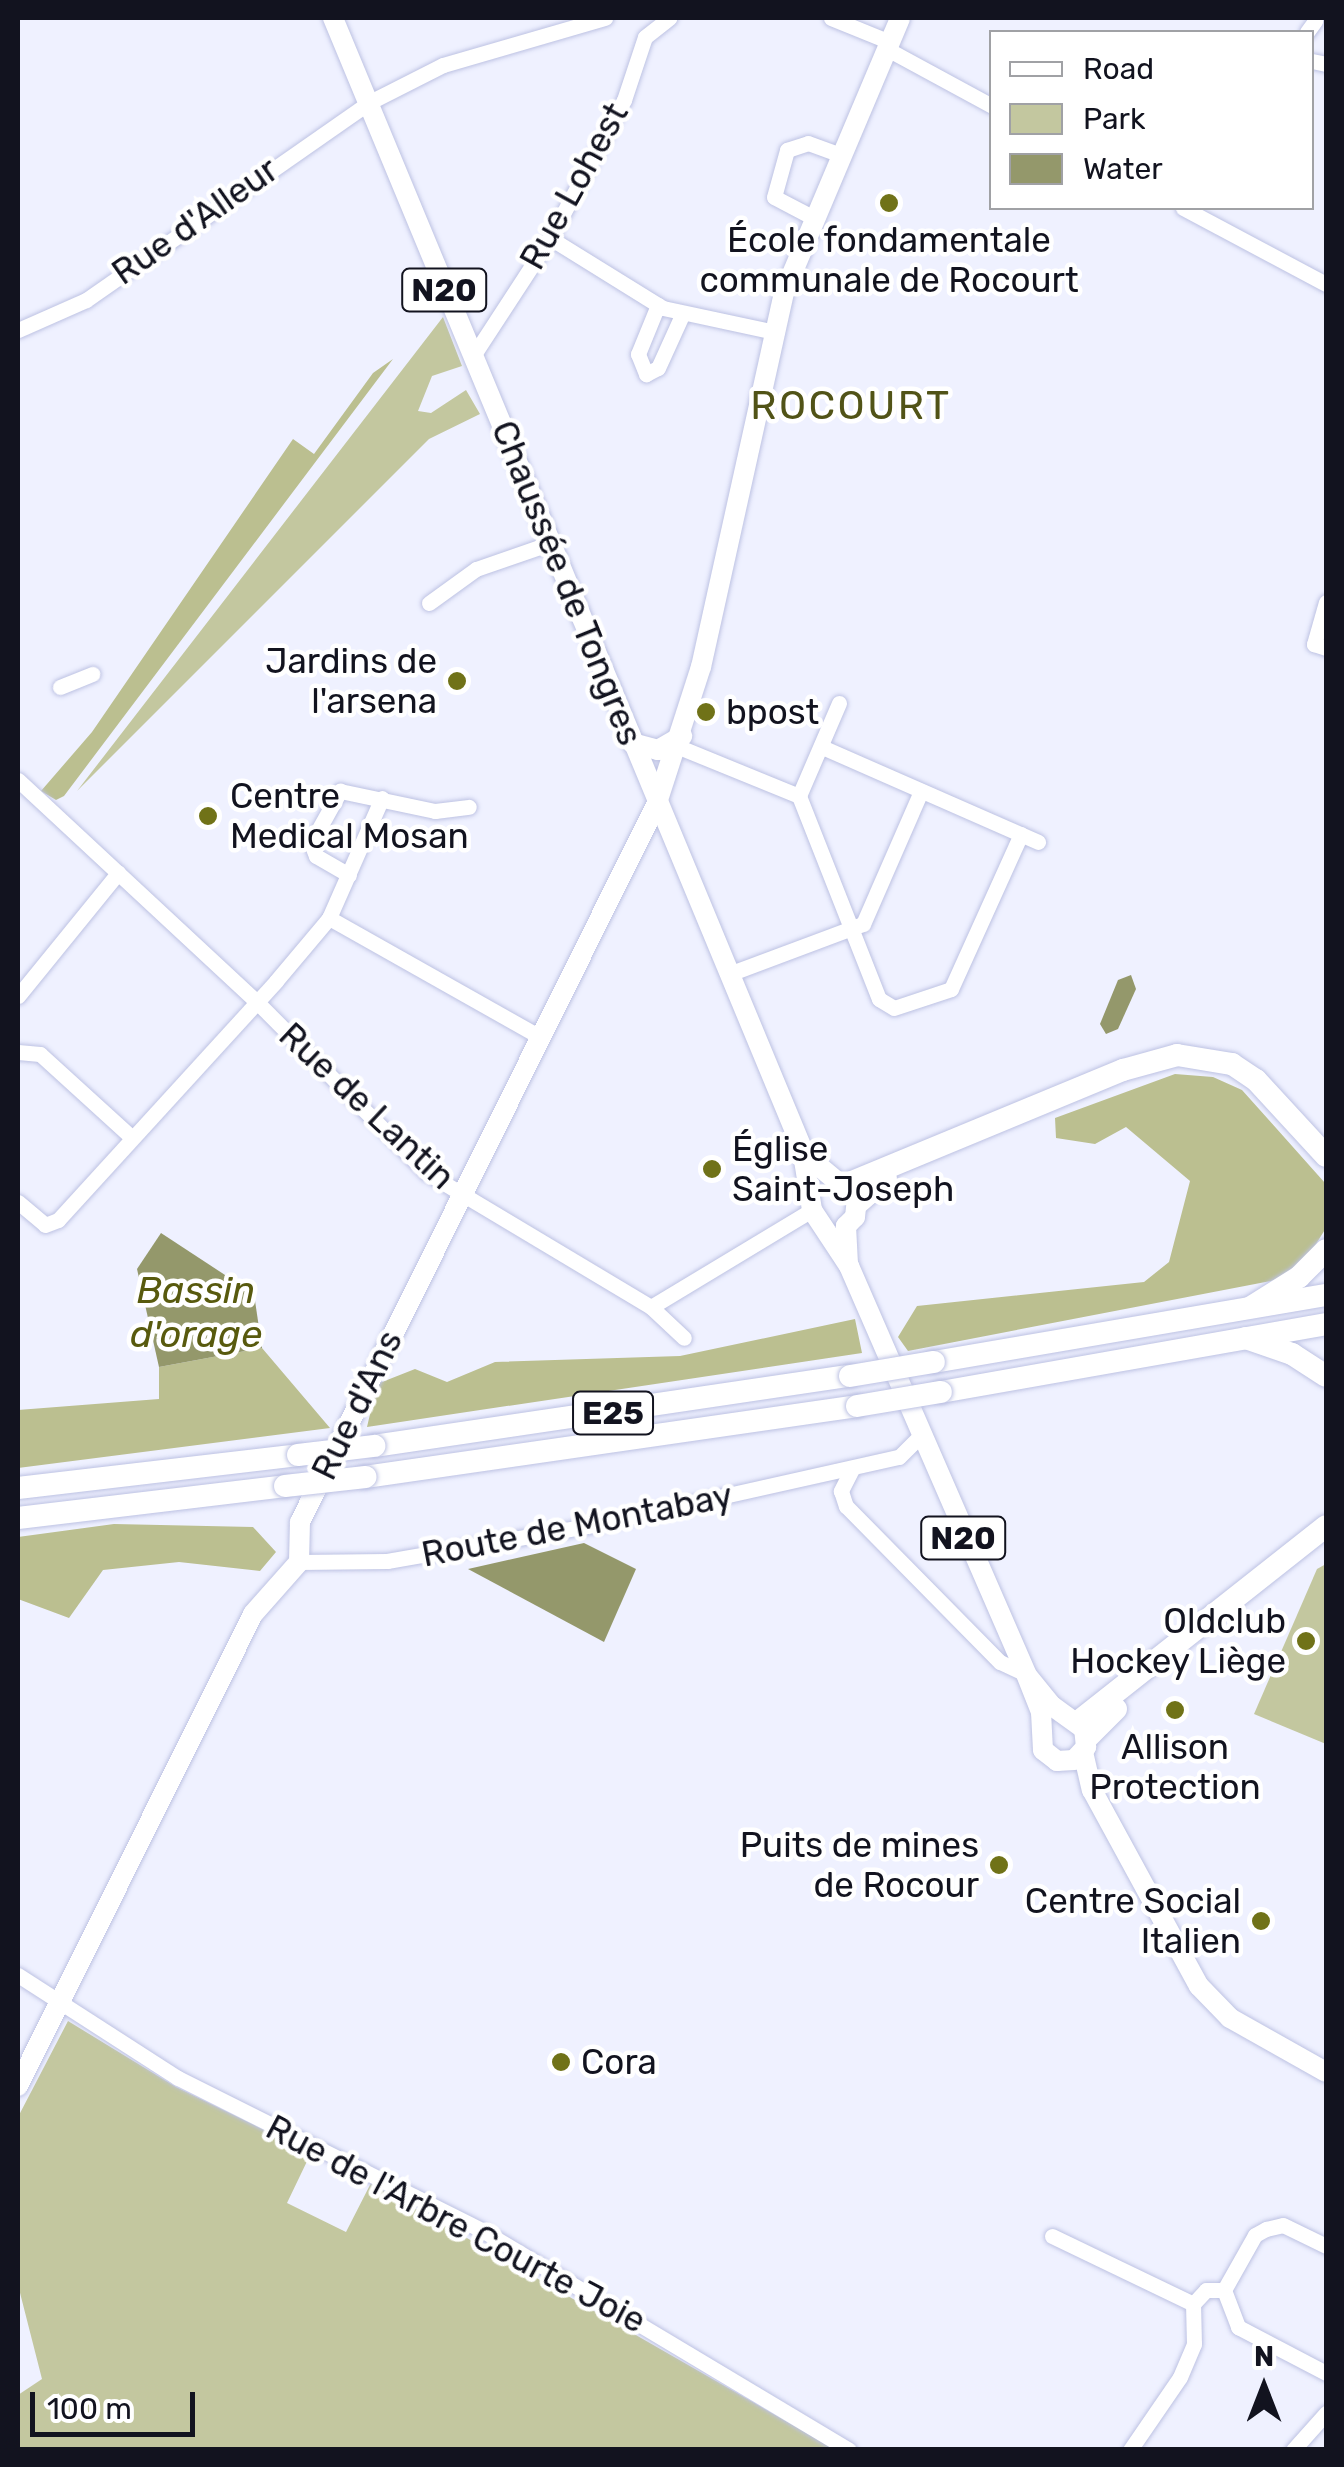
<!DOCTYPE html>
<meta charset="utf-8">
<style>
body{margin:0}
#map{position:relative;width:1344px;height:2467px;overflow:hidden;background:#eff1ff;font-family:Rubik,sans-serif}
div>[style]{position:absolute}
.green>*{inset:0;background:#c3c79f}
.forest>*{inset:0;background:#bbbf90}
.water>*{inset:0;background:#94986b}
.roads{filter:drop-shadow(0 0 2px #bdc2e3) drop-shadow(0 0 2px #bdc2e3)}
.minor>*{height:15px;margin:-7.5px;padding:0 7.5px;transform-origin:7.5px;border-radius:7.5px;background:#fff}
.major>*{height:20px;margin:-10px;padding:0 10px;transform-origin:10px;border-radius:10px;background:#fff}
.highway>*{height:22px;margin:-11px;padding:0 11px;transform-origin:11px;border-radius:11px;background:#fff}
.bridges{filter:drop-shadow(0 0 2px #bdc2e3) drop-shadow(0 0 2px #bdc2e3)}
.highway-bridge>*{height:22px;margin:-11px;padding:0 11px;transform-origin:11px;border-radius:11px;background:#fff}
.dots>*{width:28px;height:28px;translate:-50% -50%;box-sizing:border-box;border:5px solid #fff;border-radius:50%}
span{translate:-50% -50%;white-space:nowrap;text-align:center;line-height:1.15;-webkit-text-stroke:9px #fff;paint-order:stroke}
.shield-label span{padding:2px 8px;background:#fff;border:2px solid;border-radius:8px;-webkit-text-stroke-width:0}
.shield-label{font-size:32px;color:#12131f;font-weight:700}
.street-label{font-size:35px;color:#12131f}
.poi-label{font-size:35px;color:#12131f}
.right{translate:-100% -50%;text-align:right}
.left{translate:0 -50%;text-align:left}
.water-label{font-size:38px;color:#585a0e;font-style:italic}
.quarter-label{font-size:40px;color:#515317;letter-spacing:2.5px}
.frame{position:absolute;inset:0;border:20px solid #12131f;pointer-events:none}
.legend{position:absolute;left:989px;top:30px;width:325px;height:180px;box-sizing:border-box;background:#fff;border:2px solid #a0a1a5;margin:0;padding:12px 18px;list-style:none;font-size:30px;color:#12131f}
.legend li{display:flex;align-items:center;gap:20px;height:50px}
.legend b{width:50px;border:2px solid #a0a1a5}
.north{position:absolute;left:1214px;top:2337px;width:100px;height:100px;-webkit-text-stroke:8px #fff;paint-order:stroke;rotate:0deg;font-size:28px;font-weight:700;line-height:40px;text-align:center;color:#12131f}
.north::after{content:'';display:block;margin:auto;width:35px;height:45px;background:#12131f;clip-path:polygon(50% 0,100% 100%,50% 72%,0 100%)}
.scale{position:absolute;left:30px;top:2392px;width:165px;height:45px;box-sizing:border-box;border:5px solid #12131f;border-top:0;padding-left:12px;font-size:30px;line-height:35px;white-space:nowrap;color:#12131f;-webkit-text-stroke:8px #fff;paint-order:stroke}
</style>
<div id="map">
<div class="green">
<i style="clip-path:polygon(443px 317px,462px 366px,432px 376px,418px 411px,431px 413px,466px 390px,480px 414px,429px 439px,77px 791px)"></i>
<i style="clip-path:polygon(1326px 1564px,1326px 1744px,1254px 1714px,1317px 1569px)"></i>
<i style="clip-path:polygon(68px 2021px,176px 2087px,311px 2153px,287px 2203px,346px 2232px,371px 2183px,831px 2447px,18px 2450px,18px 2395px,42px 2379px,18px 2285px,18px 2117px)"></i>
</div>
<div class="forest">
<i style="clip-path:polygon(393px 359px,64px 796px,56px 800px,41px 791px,92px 732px,293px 439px,314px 454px,373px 373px)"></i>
<i style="clip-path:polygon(1175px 1074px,1213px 1077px,1242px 1090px,1325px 1183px,1326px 1228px,1296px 1276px,908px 1351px,898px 1337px,917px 1306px,1144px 1282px,1169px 1262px,1190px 1181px,1126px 1127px,1095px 1144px,1056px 1138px,1055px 1118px)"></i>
<i style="clip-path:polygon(855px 1319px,862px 1353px,367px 1427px,377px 1384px,415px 1369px,447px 1382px,495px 1362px,680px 1356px)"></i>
<i style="clip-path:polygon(262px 1348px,330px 1428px,18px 1468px,18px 1410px,159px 1399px,159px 1367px)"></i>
<i style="clip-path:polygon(114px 1524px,253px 1527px,276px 1552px,260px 1571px,179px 1562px,103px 1570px,69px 1618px,18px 1599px,18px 1537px)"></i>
</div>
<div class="water">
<i style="clip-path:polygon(1131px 975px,1136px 989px,1118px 1029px,1106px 1034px,1100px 1024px,1118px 980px)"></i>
<i style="clip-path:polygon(161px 1233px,254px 1294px,262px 1348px,159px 1367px,137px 1269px)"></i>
<i style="clip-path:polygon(584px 1543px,636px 1569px,604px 1642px,468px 1569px)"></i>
</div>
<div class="roads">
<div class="minor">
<i style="left:831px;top:18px;width:64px;rotate:22.1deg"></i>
<i style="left:1307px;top:32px;width:14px;rotate:-54deg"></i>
<i style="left:887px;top:49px;width:119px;rotate:28.5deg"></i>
<i style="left:1312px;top:61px;width:14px;rotate:12deg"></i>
<i style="left:1183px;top:208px;width:162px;rotate:28deg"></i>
<i style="left:814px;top:218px;width:45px;rotate:-152.3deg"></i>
<i style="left:774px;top:197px;width:49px;rotate:-74.5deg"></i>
<i style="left:787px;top:150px;width:22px;rotate:-18deg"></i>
<i style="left:808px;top:143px;width:35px;rotate:20deg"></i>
<i style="left:550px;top:238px;width:133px;rotate:31.8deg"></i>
<i style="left:663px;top:308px;width:115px;rotate:12.1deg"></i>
<i style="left:658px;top:305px;width:53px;rotate:112.2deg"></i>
<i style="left:638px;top:354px;width:22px;rotate:68deg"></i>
<i style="left:646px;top:374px;width:13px;rotate:-27deg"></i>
<i style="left:658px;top:368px;width:60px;rotate:-65.6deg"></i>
<i style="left:18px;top:330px;width:74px;rotate:-23.8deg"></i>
<i style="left:86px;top:300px;width:344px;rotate:-34.9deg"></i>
<i style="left:368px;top:103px;width:84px;rotate:-26.9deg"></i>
<i style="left:443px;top:65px;width:169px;rotate:-16.2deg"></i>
<i style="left:473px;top:356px;width:141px;rotate:-56.9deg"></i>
<i style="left:550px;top:238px;width:157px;rotate:-61.8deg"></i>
<i style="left:624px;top:100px;width:66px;rotate:-71.6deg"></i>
<i style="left:645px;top:37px;width:31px;rotate:-38deg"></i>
<i style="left:1326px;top:602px;width:44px;rotate:105.9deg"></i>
<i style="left:1314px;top:644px;width:13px;rotate:18deg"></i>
<i style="left:429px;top:603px;width:58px;rotate:-35.9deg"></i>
<i style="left:476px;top:569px;width:76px;rotate:-19.1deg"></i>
<i style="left:60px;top:687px;width:35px;rotate:-22deg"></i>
<i style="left:839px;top:703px;width:101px;rotate:113.3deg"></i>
<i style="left:799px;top:796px;width:218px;rotate:68.5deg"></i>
<i style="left:879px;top:999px;width:17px;rotate:31deg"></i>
<i style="left:894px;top:1008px;width:60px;rotate:-18.4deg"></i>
<i style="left:951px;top:989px;width:170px;rotate:-65.7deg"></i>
<i style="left:679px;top:747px;width:130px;rotate:22.2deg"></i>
<i style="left:822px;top:747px;width:236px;rotate:23.7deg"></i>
<i style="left:18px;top:780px;width:325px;rotate:42.9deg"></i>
<i style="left:256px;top:1001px;width:243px;rotate:45.2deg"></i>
<i style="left:427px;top:1173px;width:261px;rotate:30.9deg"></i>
<i style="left:651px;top:1307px;width:45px;rotate:43.2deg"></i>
<i style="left:349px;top:875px;width:38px;rotate:-150deg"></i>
<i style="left:316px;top:856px;width:14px;rotate:-111deg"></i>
<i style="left:311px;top:843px;width:60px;rotate:-60.9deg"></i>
<i style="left:340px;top:791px;width:97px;rotate:11.9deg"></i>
<i style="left:435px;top:811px;width:34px;rotate:-7deg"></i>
<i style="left:329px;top:918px;width:244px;rotate:29.4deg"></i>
<i style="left:729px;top:974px;width:143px;rotate:-20.5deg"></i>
<i style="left:863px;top:924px;width:145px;rotate:-66.4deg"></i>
<i style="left:18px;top:996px;width:159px;rotate:-50.9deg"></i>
<i style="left:18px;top:1052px;width:22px;rotate:5deg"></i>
<i style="left:40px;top:1054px;width:120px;rotate:42.3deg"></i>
<i style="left:18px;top:1202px;width:35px;rotate:40deg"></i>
<i style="left:45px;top:1225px;width:14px;rotate:-21deg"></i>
<i style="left:58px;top:1220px;width:323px;rotate:-47.6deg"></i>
<i style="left:276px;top:981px;width:82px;rotate:-49.9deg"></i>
<i style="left:329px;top:918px;width:131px;rotate:-66.2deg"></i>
<i style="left:651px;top:1307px;width:188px;rotate:-31.1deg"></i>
<i style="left:852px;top:1469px;width:25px;rotate:117deg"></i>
<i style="left:841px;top:1491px;width:16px;rotate:72deg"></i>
<i style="left:846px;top:1506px;width:219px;rotate:45.4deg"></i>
<i style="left:1000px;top:1662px;width:29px;rotate:25deg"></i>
<i style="left:299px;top:1562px;width:88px;rotate:-0.7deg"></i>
<i style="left:387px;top:1561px;width:210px;rotate:-9.9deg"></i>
<i style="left:594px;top:1525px;width:312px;rotate:-12.6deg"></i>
<i style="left:899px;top:1457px;width:28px;rotate:-45deg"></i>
<i style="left:18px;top:1975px;width:190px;rotate:32.8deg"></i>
<i style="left:178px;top:2078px;width:343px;rotate:26.6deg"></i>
<i style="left:485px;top:2232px;width:424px;rotate:30.9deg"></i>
<i style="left:1052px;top:2236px;width:157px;rotate:25.7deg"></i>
<i style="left:1224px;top:2290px;width:63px;rotate:-60.6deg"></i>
<i style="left:1255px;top:2235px;width:13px;rotate:-29deg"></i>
<i style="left:1266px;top:2229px;width:17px;rotate:-13deg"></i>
<i style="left:1283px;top:2225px;width:48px;rotate:26deg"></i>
<i style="left:1130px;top:2450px;width:88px;rotate:-55.6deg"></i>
<i style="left:1180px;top:2377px;width:36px;rotate:-67deg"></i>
<i style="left:1194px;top:2344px;width:40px;rotate:-91.4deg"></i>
<i style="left:1193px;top:2304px;width:19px;rotate:-47deg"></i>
<i style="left:1206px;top:2290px;width:18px"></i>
<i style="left:1224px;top:2290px;width:40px;rotate:69deg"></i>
<i style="left:1238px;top:2327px;width:99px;rotate:27.6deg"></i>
<i style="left:1293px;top:2450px;width:50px;rotate:-48.3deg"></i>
</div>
<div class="major">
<i style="left:333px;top:18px;width:1223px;rotate:67.46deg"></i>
<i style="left:802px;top:1148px;width:63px;rotate:80.8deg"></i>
<i style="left:812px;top:1210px;width:67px;rotate:56.5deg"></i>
<i style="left:849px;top:1266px;width:445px;rotate:66.5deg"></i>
<i style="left:1026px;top:1674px;width:41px;rotate:68.5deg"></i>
<i style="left:1041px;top:1712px;width:38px;rotate:87deg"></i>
<i style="left:1043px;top:1750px;width:18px;rotate:38deg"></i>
<i style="left:1057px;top:1761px;width:17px;rotate:-3deg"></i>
<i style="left:1074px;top:1760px;width:18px;rotate:-47deg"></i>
<i style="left:1086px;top:1747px;width:18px;rotate:-96deg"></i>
<i style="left:1084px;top:1729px;width:39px;rotate:-144deg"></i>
<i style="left:1052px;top:1706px;width:41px;rotate:-129.1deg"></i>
<i style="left:632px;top:743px;width:27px;rotate:15deg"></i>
<i style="left:658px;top:750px;width:28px;rotate:-30deg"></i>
<i style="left:809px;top:1158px;width:62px;rotate:39.8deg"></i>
<i style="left:857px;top:1198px;width:19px;rotate:96deg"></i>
<i style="left:855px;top:1217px;width:13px;rotate:135deg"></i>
<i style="left:846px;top:1226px;width:35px;rotate:87deg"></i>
<i style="left:1083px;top:1752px;width:39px;rotate:77deg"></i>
<i style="left:1092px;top:1790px;width:223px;rotate:61.4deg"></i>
<i style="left:1199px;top:1986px;width:45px;rotate:45.9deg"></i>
<i style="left:1230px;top:2018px;width:110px;rotate:29.4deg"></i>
<i style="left:18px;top:2086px;width:527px;rotate:-63.53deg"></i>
<i style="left:253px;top:1614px;width:69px;rotate:-48.5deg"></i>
<i style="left:299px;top:1562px;width:40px;rotate:-88.6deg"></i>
<i style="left:300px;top:1522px;width:803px;rotate:-63.59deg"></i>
<i style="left:657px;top:803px;width:143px;rotate:-72.1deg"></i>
<i style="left:701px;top:667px;width:383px;rotate:-77.5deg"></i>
<i style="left:784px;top:293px;width:298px;rotate:-67.1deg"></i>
</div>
<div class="highway">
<i style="left:845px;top:1185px;width:301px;rotate:-22.5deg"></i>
<i style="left:1123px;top:1070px;width:56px;rotate:-15.5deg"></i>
<i style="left:1177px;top:1055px;width:56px;rotate:9.3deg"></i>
<i style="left:1232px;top:1064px;width:29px;rotate:34deg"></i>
<i style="left:1256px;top:1080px;width:103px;rotate:47.4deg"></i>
<i style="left:858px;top:1203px;width:37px;rotate:-41deg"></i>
<i style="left:1251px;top:1307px;width:57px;rotate:-32deg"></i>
<i style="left:1299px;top:1277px;width:38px;rotate:-45deg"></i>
<i style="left:1246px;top:1338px;width:49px;rotate:19.2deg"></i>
<i style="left:1292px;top:1354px;width:40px;rotate:32.9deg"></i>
<i style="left:934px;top:1362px;width:398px;rotate:-9.7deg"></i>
<i style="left:941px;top:1392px;width:391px;rotate:-10deg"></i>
<i style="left:374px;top:1446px;width:481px;rotate:-8.4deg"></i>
<i style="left:365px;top:1477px;width:497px;rotate:-8.2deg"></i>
<i style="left:18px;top:1488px;width:282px;rotate:-6.7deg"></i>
<i style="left:18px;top:1518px;width:269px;rotate:-6.8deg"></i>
<i style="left:1078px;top:1722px;width:316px;rotate:-38.3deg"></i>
<i style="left:1087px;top:1738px;width:41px;rotate:-45deg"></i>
</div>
</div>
<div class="bridges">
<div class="highway-bridge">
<i style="left:850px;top:1376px;width:85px;rotate:-9.5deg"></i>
<i style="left:857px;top:1406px;width:85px;rotate:-9.5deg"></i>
<i style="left:298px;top:1455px;width:77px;rotate:-6.8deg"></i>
<i style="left:285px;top:1486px;width:81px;rotate:-6.4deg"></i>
</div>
</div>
<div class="dots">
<i style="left:889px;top:203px;background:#707218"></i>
<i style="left:457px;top:681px;background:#707218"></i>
<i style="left:706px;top:712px;background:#707218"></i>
<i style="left:208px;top:816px;background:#707218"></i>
<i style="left:712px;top:1169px;background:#707218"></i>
<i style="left:1306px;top:1641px;background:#707218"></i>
<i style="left:1175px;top:1710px;background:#707218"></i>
<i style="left:999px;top:1865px;background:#707218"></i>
<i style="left:1261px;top:1921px;background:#707218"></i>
<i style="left:561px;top:2062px;background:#707218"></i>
</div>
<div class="shield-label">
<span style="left:444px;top:290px">N20</span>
<span style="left:613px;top:1413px">E25</span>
<span style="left:963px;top:1538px">N20</span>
</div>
<div class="street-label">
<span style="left:574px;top:186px;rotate:-61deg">Rue Lohest</span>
<span style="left:195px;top:221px;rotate:-35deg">Rue d'Alleur</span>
<span style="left:567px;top:583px;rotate:68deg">Chaussée de Tongres</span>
<span style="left:367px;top:1106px;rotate:43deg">Rue de Lantin</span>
<span style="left:357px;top:1405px;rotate:-64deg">Rue d'Ans</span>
<span style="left:577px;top:1525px;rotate:-11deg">Route de Montabay</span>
<span style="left:456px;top:2224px;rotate:28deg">Rue de l'Arbre Courte Joie</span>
</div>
<div class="poi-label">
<span style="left:889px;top:260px">École fondamentale<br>communale de Rocourt</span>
<span class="right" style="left:437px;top:681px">Jardins de<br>l'arsena</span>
<span class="left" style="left:726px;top:712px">bpost</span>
<span class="left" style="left:230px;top:816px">Centre<br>Medical Mosan</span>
<span class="left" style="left:732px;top:1169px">Église<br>Saint-Joseph</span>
<span class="right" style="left:1286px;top:1641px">Oldclub<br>Hockey Liège</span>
<span style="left:1175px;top:1767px">Allison<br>Protection</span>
<span class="right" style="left:979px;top:1865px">Puits de mines<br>de Rocour</span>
<span class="right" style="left:1241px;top:1921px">Centre Social<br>Italien</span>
<span class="left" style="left:581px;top:2062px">Cora</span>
</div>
<div class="water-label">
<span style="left:196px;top:1313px">Bassin<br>d'orage</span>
</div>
<div class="quarter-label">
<span style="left:851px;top:406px">ROCOURT</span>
</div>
<div class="frame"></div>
<ul class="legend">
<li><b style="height:12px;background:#fff"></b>Road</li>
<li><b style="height:28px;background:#c3c79f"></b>Park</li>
<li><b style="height:28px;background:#94986b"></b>Water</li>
</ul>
<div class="north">N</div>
<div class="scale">100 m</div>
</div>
